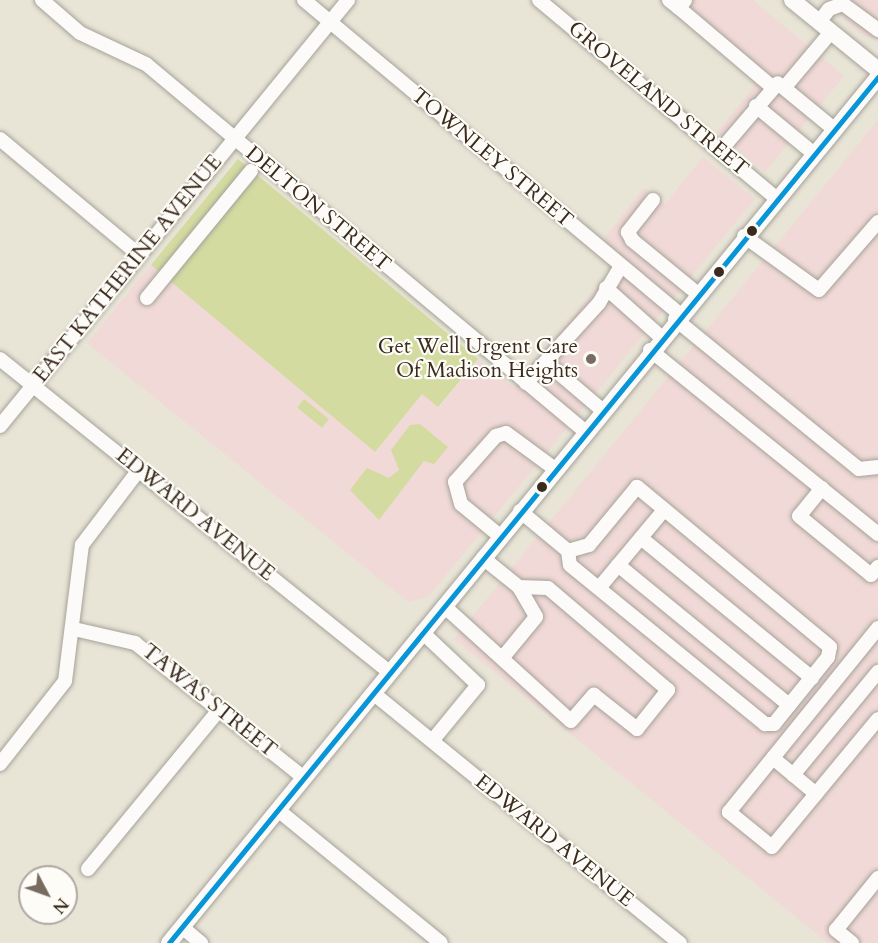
<!DOCTYPE html>
<style>
body{margin:0}
#map{position:relative;width:878px;height:943px;overflow:hidden;background:#e8e5d7;font-family:Cardo,serif}
div>[style]{position:absolute}
.built>*{inset:0;background:#f0d9d6}
.green>*{inset:0;background:#d3dba1;transform-origin:0 0}
.roads{filter:drop-shadow(0 0 2px #a6a299) drop-shadow(0 0 2px #a6a299)}
.minor>*{height:14px;margin:-7px;padding:0 7px;transform-origin:7px;border-radius:7px;background:#fcfbf9}
.major>*{height:16px;margin:-8px;padding:0 8px;transform-origin:8px;border-radius:8px;background:#fcfbf9}
.bus-1>*{height:4.5px;margin:-2.25px;padding:0 2.25px;transform-origin:2.25px;border-radius:2.25px;background:#0696d7}
.dots>*{width:16px;height:16px;translate:-50% -50%;box-sizing:border-box;border:3px solid #fdfcf7;border-radius:50%}
span{translate:-50% -50%;white-space:nowrap;text-align:center;line-height:1.15;-webkit-text-stroke:4.5px #fdfcf7;paint-order:stroke}
.street-label{font-size:21px;color:#3b2a1e}
.poi-label{font-size:21px;color:#3b2a1e}
.right{translate:-100% -50%;text-align:right}
.north{position:absolute;left:18px;top:865px;width:60px;height:60px;box-sizing:border-box;background:#fdfcf7;border:2px solid #afa8a0;border-radius:50%;rotate:131deg;font-size:16px;font-weight:700;line-height:24px;text-align:center;color:#3b2a1e}
.north::after{content:'';display:block;margin:auto;width:21px;height:27px;background:#786b5f;clip-path:polygon(50% 0,100% 100%,50% 72%,0 100%)}
</style>
<div id="map">
<div class="built">
<i style="clip-path:polygon(658px 0,753px 0,844px 76px,765px 172px,717px 132px,757px 83px)"></i>
<i style="clip-path:polygon(822px 0,878px 0,878px 40px,863px 35px)"></i>
<i style="clip-path:polygon(878px 120px,878px 943px,828px 943px,454px 639px)"></i>
<i style="clip-path:polygon(703px 157px,755px 199px,428px 597px,408px 602px,87px 343px,151px 265px,375px 452px,422px 394px,439px 407px,478px 359px,514px 388px,609px 273px,605px 237px,644px 188px,665px 204px)"></i>
</div>
<div class="green">
<i style="clip-path:polygon(238px 159px,478px 359px,438px 407px,422px 394px,375px 452px,151px 265px)"></i>
<i style="left:304px;top:399px;width:32px;height:11px;rotate:39deg"></i>
<i style="clip-path:polygon(420px 424px,448px 447px,434px 464px,424px 461px,379px 520px,350px 490px,367px 468px,389px 478px,399px 470px,391px 450px,410px 425px)"></i>
</div>
<div class="roads">
<div class="minor">
<i style="left:42px;top:0;width:50px;rotate:41deg"></i>
<i style="left:80px;top:33px;width:73px;rotate:25.2deg"></i>
<i style="left:146px;top:64px;width:574px;rotate:39.91deg"></i>
<i style="left:304px;top:0;width:491px;rotate:39.9deg"></i>
<i style="left:539px;top:0;width:309px;rotate:39.9deg"></i>
<i style="left:669px;top:0;width:13px;rotate:39deg"></i>
<i style="left:679px;top:8px;width:10px;rotate:-53deg"></i>
<i style="left:679px;top:8px;width:122px;rotate:40.3deg"></i>
<i style="left:819px;top:22px;width:16px;rotate:-52deg"></i>
<i style="left:829px;top:9px;width:15px;rotate:-20deg"></i>
<i style="left:843px;top:4px;width:44px;rotate:36.6deg"></i>
<i style="left:831px;top:32px;width:73px;rotate:130deg"></i>
<i style="left:784px;top:88px;width:65px;rotate:39.4deg"></i>
<i style="left:756px;top:106px;width:74px;rotate:39.5deg"></i>
<i style="left:0;top:139px;width:181px;rotate:39.8deg"></i>
<i style="left:720px;top:151px;width:89px;rotate:-49.5deg"></i>
<i style="left:653px;top:200px;width:41px;rotate:128deg"></i>
<i style="left:628px;top:232px;width:9px;rotate:63deg"></i>
<i style="left:632px;top:240px;width:85px;rotate:39.3deg"></i>
<i style="left:744px;top:236px;width:92px;rotate:35.8deg"></i>
<i style="left:819px;top:290px;width:90px;rotate:-49.1deg"></i>
<i style="left:606px;top:288px;width:74px;rotate:41.7deg"></i>
<i style="left:147px;top:298px;width:164px;rotate:-50.7deg"></i>
<i style="left:675px;top:319px;width:237px;rotate:39.2deg"></i>
<i style="left:859px;top:469px;width:19px;rotate:-6deg"></i>
<i style="left:650px;top:350px;width:293px;rotate:38.9deg"></i>
<i style="left:0;top:359px;width:499px;rotate:38.8deg"></i>
<i style="left:548px;top:364px;width:71px;rotate:40.4deg"></i>
<i style="left:526px;top:383px;width:108px;rotate:-47.6deg"></i>
<i style="left:599px;top:303px;width:43px;rotate:-59.3deg"></i>
<i style="left:0;top:426px;width:550px;rotate:-50.75deg"></i>
<i style="left:822px;top:488px;width:36px;rotate:129deg"></i>
<i style="left:799px;top:516px;width:93px;rotate:39.3deg"></i>
<i style="left:871px;top:575px;width:11px;rotate:-49deg"></i>
<i style="left:520px;top:511px;width:62px;rotate:39.8deg"></i>
<i style="left:568px;top:551px;width:14px;rotate:82deg"></i>
<i style="left:570px;top:565px;width:252px;rotate:39.2deg"></i>
<i style="left:765px;top:724px;width:9px"></i>
<i style="left:774px;top:724px;width:86px;rotate:-51.1deg"></i>
<i style="left:828px;top:657px;width:10px;rotate:-79deg"></i>
<i style="left:830px;top:647px;width:251px;rotate:-140.3deg"></i>
<i style="left:637px;top:487px;width:75px;rotate:129.6deg"></i>
<i style="left:589px;top:545px;width:22px;rotate:164deg"></i>
<i style="left:500px;top:536px;width:50px;rotate:-140.6deg"></i>
<i style="left:461px;top:504px;width:23px;rotate:-105deg"></i>
<i style="left:455px;top:482px;width:62px;rotate:-48.3deg"></i>
<i style="left:496px;top:436px;width:10px;rotate:-17deg"></i>
<i style="left:506px;top:433px;width:61px;rotate:36.3deg"></i>
<i style="left:641px;top:538px;width:221px;rotate:39.3deg"></i>
<i style="left:483px;top:558px;width:46px;rotate:38.9deg"></i>
<i style="left:519px;top:587px;width:34px;rotate:60deg"></i>
<i style="left:536px;top:617px;width:50px;rotate:129.4deg"></i>
<i style="left:618px;top:565px;width:221px;rotate:39.3deg"></i>
<i style="left:599px;top:588px;width:102px;rotate:-50.2deg"></i>
<i style="left:444px;top:606px;width:171px;rotate:42.2deg"></i>
<i style="left:571px;top:721px;width:35px;rotate:-49deg"></i>
<i style="left:594px;top:695px;width:55px;rotate:38.3deg"></i>
<i style="left:637px;top:729px;width:50px;rotate:-51.5deg"></i>
<i style="left:668px;top:690px;width:157px;rotate:-139.6deg"></i>
<i style="left:548px;top:588px;width:29px;rotate:-178deg"></i>
<i style="left:878px;top:628px;width:237px;rotate:129deg"></i>
<i style="left:729px;top:812px;width:55px;rotate:39.1deg"></i>
<i style="left:772px;top:847px;width:166px;rotate:-50.4deg"></i>
<i style="left:74px;top:629px;width:63px;rotate:12.9deg"></i>
<i style="left:135px;top:643px;width:216px;rotate:38.6deg"></i>
<i style="left:422px;top:632px;width:77px;rotate:43.4deg"></i>
<i style="left:478px;top:685px;width:72px;rotate:129.4deg"></i>
<i style="left:373px;top:693px;width:396px;rotate:39.2deg"></i>
<i style="left:773px;top:758px;width:56px;rotate:39.9deg"></i>
<i style="left:0;top:764px;width:105px;rotate:-51.9deg"></i>
<i style="left:65px;top:681px;width:137px;rotate:-82.9deg"></i>
<i style="left:82px;top:545px;width:94px;rotate:-52.8deg"></i>
<i style="left:793px;top:775px;width:134px;rotate:-50.5deg"></i>
<i style="left:278px;top:810px;width:210px;rotate:39.2deg"></i>
<i style="left:88px;top:869px;width:207px;rotate:-50.5deg"></i>
<i style="left:182px;top:927px;width:25px;rotate:40deg"></i>
<i style="left:852px;top:943px;width:21px;rotate:-141deg"></i>
<i style="left:836px;top:930px;width:67px;rotate:-51.1deg"></i>
</div>
<div class="major">
<i style="left:792px;top:0;width:111px;rotate:39.1deg"></i>
<i style="left:169px;top:943px;width:1119px;rotate:-50.69deg"></i>
</div>
</div>
<div class="bus-1">
<i style="left:169px;top:943px;width:1119px;rotate:-50.69deg"></i>
</div>
<div class="dots">
<i style="left:752px;top:231px;background:#3b2a1e"></i>
<i style="left:719px;top:272px;background:#3b2a1e"></i>
<i style="left:591px;top:359px;background:#786b5f"></i>
<i style="left:542px;top:487px;background:#3b2a1e"></i>
</div>
<div class="street-label">
<span style="left:658px;top:99px;rotate:40deg">GROVELAND STREET</span>
<span style="left:492px;top:158px;rotate:40deg">TOWNLEY STREET</span>
<span style="left:318px;top:209px;rotate:40deg">DELTON STREET</span>
<span style="left:128px;top:269px;rotate:-51deg">EAST KATHERINE AVENUE</span>
<span style="left:195px;top:515px;rotate:39deg">EDWARD AVENUE</span>
<span style="left:209px;top:701px;rotate:39deg">TAWAS STREET</span>
<span style="left:554px;top:841px;rotate:39deg">EDWARD AVENUE</span>
</div>
<div class="poi-label">
<span class="right" style="left:578px;top:359px">Get Well Urgent Care<br>Of Madison Heights</span>
</div>
<div class="north">N</div>
</div>
